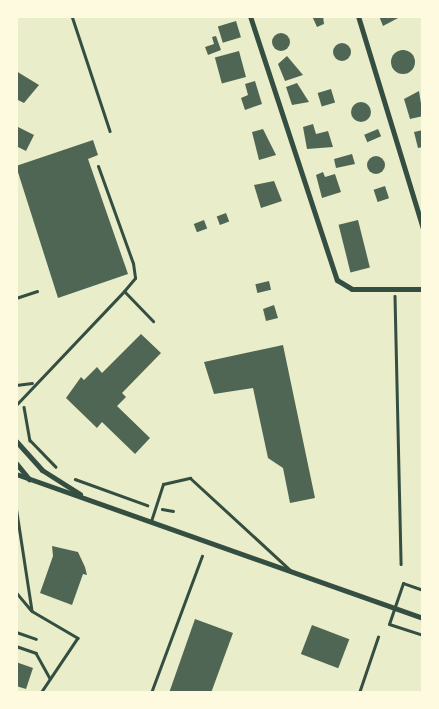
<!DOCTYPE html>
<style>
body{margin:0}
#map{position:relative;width:439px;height:709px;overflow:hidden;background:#e9edc9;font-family:Helvetica,sans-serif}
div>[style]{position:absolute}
.building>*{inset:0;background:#4f6655;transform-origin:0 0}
.round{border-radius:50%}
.path>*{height:2.5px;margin:-1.25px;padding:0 1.25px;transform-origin:1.25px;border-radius:1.25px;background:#344e41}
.service>*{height:3px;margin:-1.5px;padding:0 1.5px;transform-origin:1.5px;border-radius:1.5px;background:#344e41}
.minor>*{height:5px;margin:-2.5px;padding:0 2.5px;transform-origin:2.5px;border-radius:2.5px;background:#344e41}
span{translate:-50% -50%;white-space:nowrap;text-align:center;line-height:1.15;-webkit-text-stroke:4.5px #fefae0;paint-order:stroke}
.frame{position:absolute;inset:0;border:18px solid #fefae0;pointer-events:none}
</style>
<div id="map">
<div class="building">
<i style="clip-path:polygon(312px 16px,323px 16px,324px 24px,317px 27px)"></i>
<i style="clip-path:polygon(379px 16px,400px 16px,400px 17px,383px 26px)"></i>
<i style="left:236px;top:21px;width:17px;height:19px;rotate:73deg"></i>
<i class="round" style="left:272px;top:33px;width:18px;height:18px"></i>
<i style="clip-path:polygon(216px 36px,221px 50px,208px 55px,205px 47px,214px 44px,212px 37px)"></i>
<i class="round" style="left:333px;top:43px;width:18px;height:18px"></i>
<i class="round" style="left:391px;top:50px;width:24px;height:24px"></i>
<i style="left:239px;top:51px;width:27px;height:25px;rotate:75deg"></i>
<i style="clip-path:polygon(287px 56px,303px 75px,285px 81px,278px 64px)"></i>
<i style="clip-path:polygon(16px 71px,39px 85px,24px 103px,16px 99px)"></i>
<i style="clip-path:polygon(255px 81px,262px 104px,245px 110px,241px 98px,248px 95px,245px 84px)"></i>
<i style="clip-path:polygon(297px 83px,309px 102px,292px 105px,286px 87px)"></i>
<i style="left:331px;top:89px;width:14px;height:14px;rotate:73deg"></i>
<i style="clip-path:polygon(419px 91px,423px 116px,410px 119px,404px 99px)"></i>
<i class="round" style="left:351px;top:102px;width:20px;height:20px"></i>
<i style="clip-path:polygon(313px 124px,316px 134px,328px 131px,333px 147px,307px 149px,303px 127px)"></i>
<i style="clip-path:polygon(16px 126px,34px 135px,26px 151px,16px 146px)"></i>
<i style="clip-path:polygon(263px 129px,276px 155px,259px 160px,252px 132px)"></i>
<i style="left:378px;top:129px;width:8px;height:15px;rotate:67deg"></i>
<i style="clip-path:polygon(423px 130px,423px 147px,418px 148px,414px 132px)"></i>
<i style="clip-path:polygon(93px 140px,98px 155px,88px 159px,128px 274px,58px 298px,16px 166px)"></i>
<i style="clip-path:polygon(352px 154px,355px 164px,336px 168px,334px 159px)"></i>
<i class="round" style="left:367px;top:156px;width:18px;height:18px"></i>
<i style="clip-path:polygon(323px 172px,325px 177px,335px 174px,341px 192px,322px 198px,316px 175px)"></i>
<i style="clip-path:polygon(274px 181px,282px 201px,261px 208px,254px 185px)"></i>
<i style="left:385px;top:186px;width:13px;height:12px;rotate:72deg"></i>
<i style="left:226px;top:213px;width:9px;height:10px;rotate:69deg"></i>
<i style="left:204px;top:220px;width:9px;height:11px;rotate:69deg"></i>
<i style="left:358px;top:220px;width:49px;height:20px;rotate:76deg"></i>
<i style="left:269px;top:281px;width:9px;height:14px;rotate:77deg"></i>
<i style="clip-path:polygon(274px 305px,278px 318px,266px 321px,263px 309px)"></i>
<i style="clip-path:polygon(141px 334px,161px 353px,122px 393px,126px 397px,117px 406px,150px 438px,135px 454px,102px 422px,97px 428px,66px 398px,81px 377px,84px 380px,97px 367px,102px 373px)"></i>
<i style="clip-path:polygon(283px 345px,315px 498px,290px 503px,283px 468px,268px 458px,253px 388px,214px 394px,204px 362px)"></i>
<i style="clip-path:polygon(52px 546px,78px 552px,85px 567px,87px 575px,83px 574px,72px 605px,40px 593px,53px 556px)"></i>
<i style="clip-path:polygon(195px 619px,233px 633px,211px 693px,169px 693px)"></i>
<i style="left:312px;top:625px;width:40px;height:31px;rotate:21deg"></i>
<i style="clip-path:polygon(16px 662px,33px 668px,26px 689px,16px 686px)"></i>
</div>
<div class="path">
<i style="left:72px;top:16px;width:121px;rotate:71.7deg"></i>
<i style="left:395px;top:296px;width:268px;rotate:88.7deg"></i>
<i style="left:16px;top:298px;width:22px;rotate:-18deg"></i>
<i style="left:24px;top:407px;width:34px;rotate:80deg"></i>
<i style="left:30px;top:440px;width:37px;rotate:46deg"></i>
<i style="left:75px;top:479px;width:77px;rotate:19.9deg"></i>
<i style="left:16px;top:506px;width:106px;rotate:81.3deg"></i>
<i style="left:32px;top:611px;width:53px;rotate:30.4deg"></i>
<i style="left:78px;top:638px;width:66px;rotate:123.9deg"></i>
<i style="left:162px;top:509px;width:11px;rotate:10deg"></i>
<i style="left:16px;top:592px;width:23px;rotate:50deg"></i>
<i style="left:16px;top:646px;width:21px;rotate:19deg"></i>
<i style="left:36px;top:653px;width:29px;rotate:61deg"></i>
<i style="left:151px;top:693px;width:146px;rotate:-69.6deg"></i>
<i style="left:359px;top:693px;width:59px;rotate:-71.3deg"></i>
</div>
<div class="service">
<i style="left:98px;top:166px;width:103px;rotate:70.2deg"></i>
<i style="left:133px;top:263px;width:15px;rotate:82deg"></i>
<i style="left:135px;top:278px;width:17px;rotate:130deg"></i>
<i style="left:124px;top:291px;width:42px;rotate:46deg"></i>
<i style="left:16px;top:385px;width:16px;rotate:-7deg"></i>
<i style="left:16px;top:405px;width:157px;rotate:-46.5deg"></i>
<i style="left:151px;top:521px;width:39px;rotate:-72deg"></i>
<i style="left:163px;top:484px;width:28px;rotate:-13deg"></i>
<i style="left:190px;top:478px;width:136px;rotate:42.6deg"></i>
<i style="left:423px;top:590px;width:21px;rotate:-161deg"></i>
<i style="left:403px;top:583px;width:43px;rotate:108.9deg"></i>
<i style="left:389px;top:624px;width:36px;rotate:18deg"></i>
<i style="left:16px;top:632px;width:21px;rotate:19deg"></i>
</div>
<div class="minor">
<i style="left:250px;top:16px;width:278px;rotate:71.8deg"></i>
<i style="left:337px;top:280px;width:17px;rotate:31deg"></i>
<i style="left:352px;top:289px;width:71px"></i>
<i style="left:358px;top:16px;width:223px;rotate:73deg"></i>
<i style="left:16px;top:441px;width:39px;rotate:48deg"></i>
<i style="left:42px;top:470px;width:45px;rotate:32.3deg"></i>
<i style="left:16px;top:463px;width:21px;rotate:51deg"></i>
<i style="left:16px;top:474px;width:432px;rotate:19.5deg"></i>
</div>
<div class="frame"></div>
</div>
